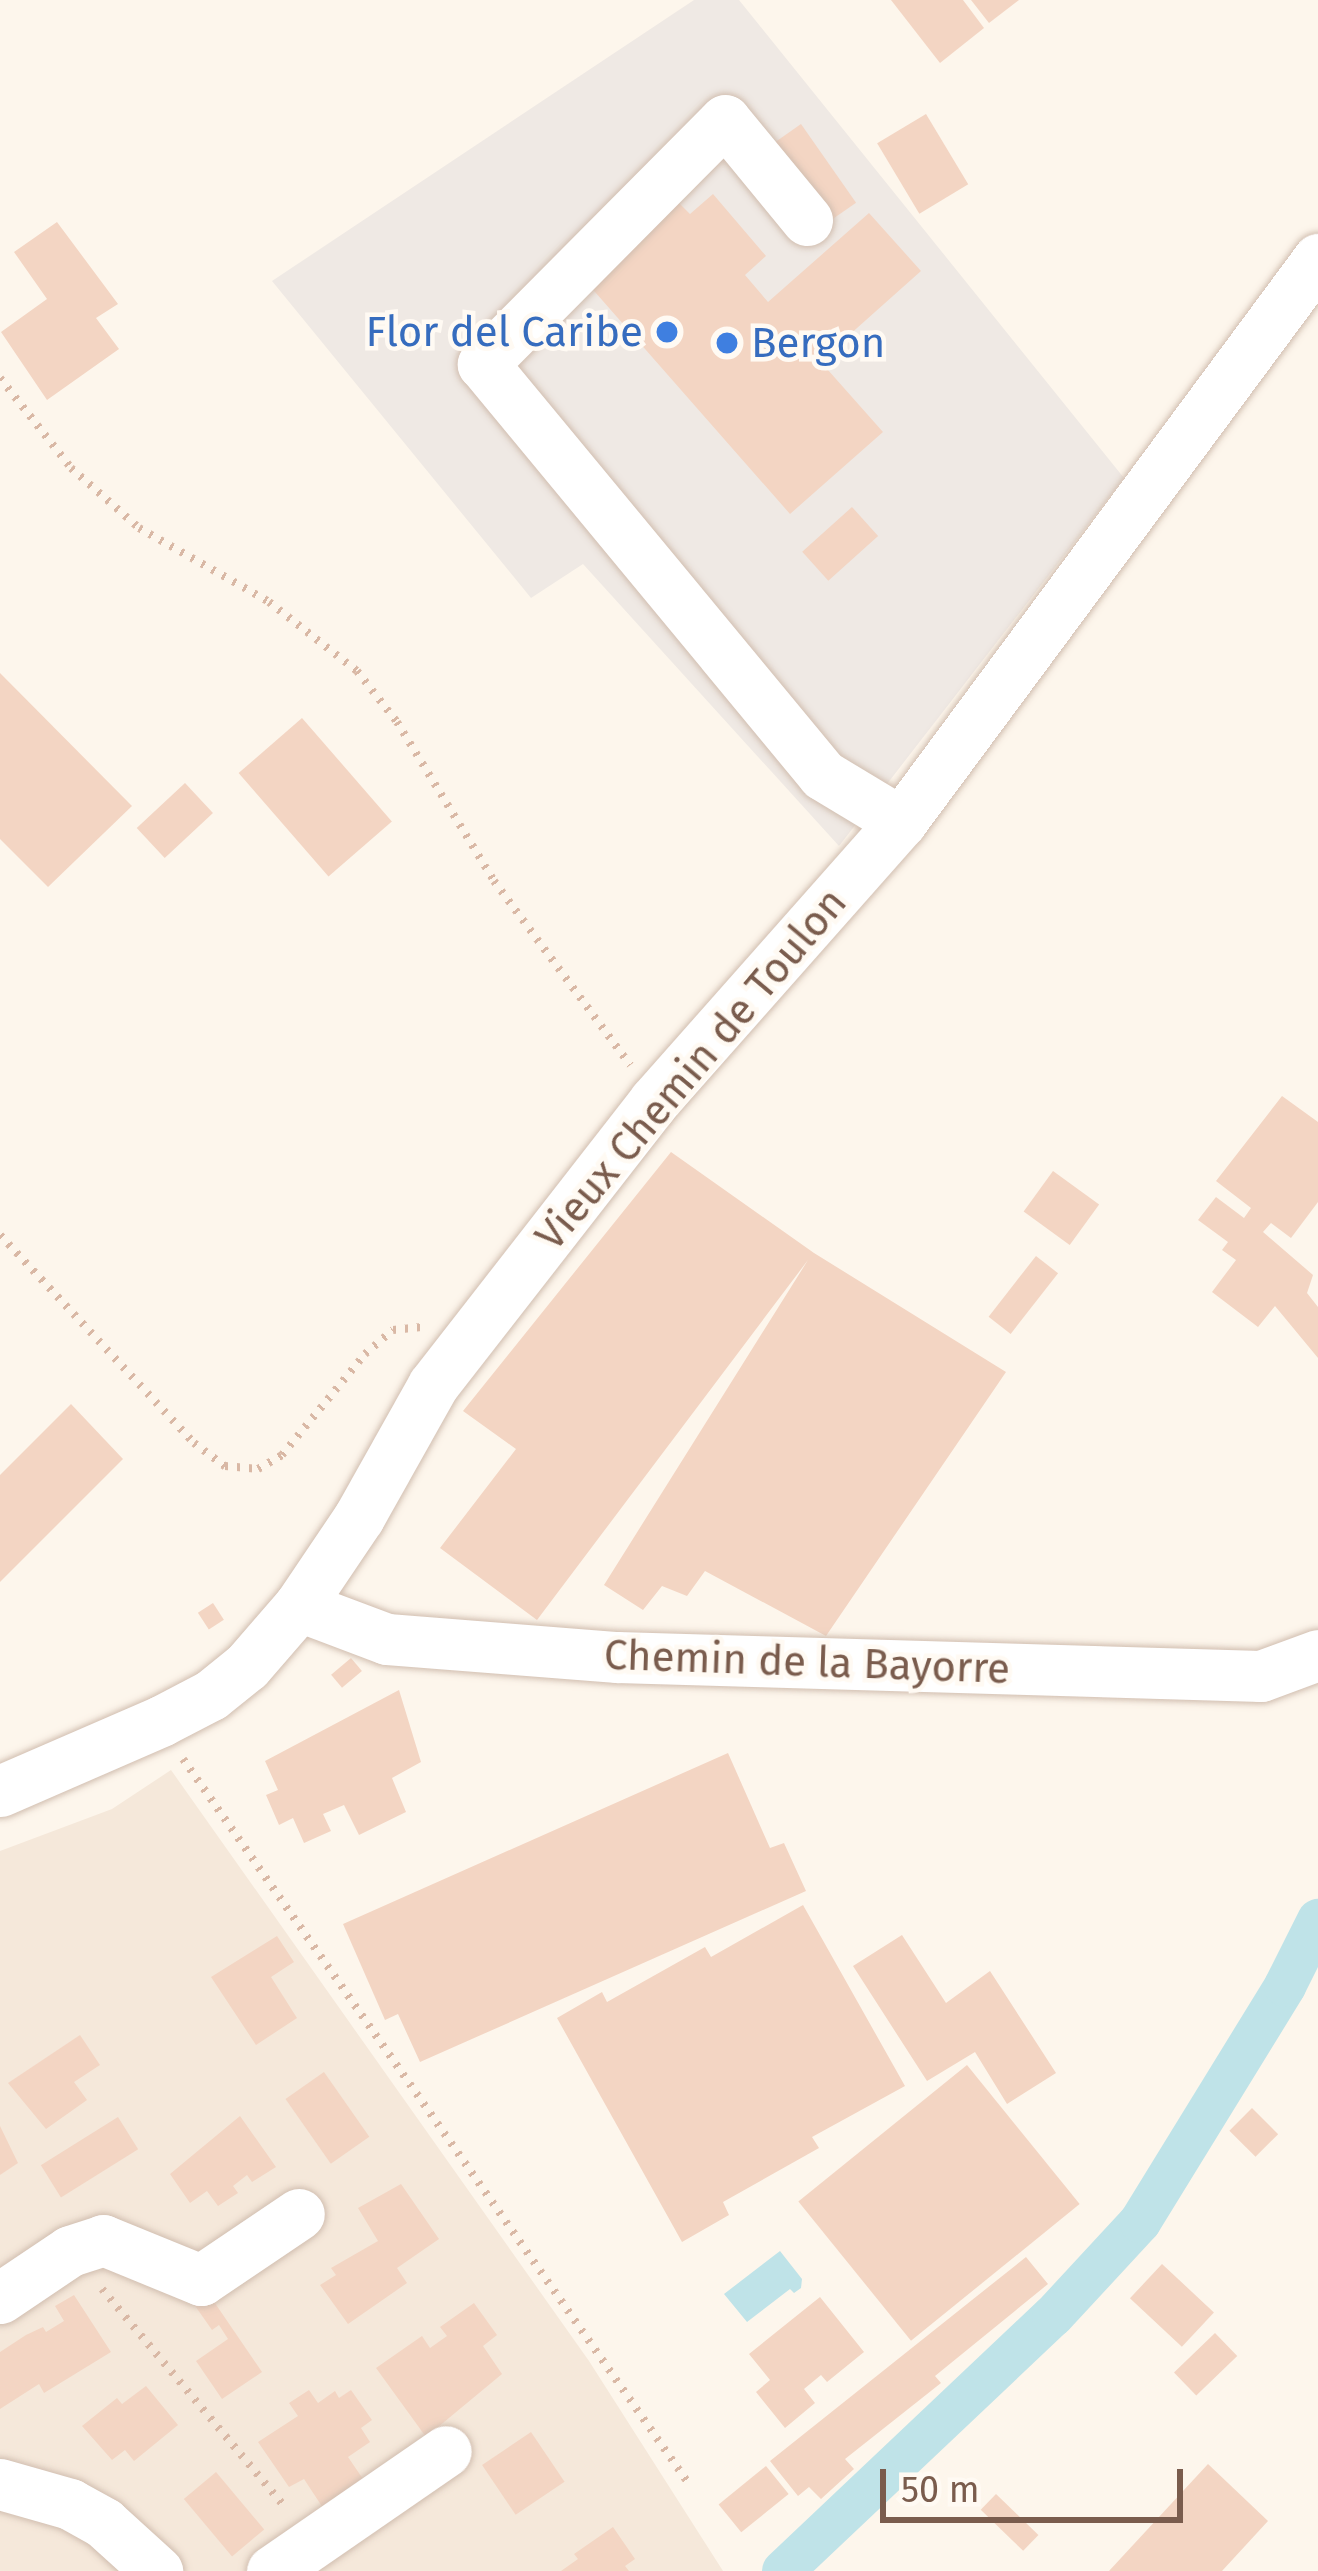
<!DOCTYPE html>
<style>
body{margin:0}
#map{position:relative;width:1318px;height:2571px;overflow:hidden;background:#fdf6ec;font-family:"Fira Sans",sans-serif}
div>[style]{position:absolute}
.residential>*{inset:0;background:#f5e8da}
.industrial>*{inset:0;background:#efe9e4}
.water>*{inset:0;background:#bfe3e8}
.canal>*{height:42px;margin:-21px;padding:0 21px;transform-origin:21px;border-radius:21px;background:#bfe3e8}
.building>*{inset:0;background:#f3d5c3;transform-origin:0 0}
.path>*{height:8px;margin-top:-4px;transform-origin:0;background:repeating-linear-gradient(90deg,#d9b8a5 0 3px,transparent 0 12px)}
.roads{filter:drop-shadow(0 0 3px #d1beb0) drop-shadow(0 0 3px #d1beb0)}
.minor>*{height:51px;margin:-25.5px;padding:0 25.5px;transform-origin:25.5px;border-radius:25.5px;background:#fff}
.dots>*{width:33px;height:33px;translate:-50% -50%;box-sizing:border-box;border:6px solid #fffaf3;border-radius:50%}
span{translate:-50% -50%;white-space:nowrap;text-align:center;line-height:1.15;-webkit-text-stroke:9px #fffaf3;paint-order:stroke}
.shop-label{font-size:42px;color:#366cbe}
.right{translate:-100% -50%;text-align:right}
.left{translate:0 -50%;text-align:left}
.street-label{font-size:42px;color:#7a5c4d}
.scale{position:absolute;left:880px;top:2469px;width:303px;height:54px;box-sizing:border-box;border:6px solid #7a5c4d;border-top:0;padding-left:15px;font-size:36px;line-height:42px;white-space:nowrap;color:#7a5c4d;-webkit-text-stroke:9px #fffaf3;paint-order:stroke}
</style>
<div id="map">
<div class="residential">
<i style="clip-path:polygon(171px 1770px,589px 2361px,723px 2571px,0 2571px,0 1851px,112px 1809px)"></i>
</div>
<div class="industrial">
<i style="clip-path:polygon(694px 0,739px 0,1124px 478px,839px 846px,583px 564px,531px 598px,272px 281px)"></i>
</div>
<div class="water">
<i style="clip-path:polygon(780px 2251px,802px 2279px,801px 2288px,794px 2293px,790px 2289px,747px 2322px,724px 2294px)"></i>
</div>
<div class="canal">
<i style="left:783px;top:2571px;width:371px;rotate:-43.4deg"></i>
<i style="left:1053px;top:2316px;width:128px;rotate:-47.2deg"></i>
<i style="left:1140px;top:2222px;width:277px;rotate:-58.4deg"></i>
<i style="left:1285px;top:1986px;width:74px;rotate:-63.4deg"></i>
</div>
<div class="building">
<i style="clip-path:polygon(891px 0,963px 0,984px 28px,940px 63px)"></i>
<i style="clip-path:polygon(971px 0,1019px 0,989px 23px)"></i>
<i style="left:926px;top:114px;width:82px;height:57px;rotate:59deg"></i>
<i style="left:801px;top:124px;width:96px;height:33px;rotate:55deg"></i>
<i style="clip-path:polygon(713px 194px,766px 256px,745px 275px,768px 302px,869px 213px,921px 271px,820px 361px,883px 432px,790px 514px,588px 284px,679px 203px,690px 214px)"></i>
<i style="clip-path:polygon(57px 222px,118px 304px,96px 318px,119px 349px,47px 400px,1px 332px,47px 299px,14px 252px)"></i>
<i style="left:852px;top:507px;width:39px;height:67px;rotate:48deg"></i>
<i style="clip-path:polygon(0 673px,132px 806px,48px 887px,0 839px)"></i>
<i style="left:302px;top:718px;width:137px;height:84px;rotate:49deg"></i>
<i style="left:185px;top:783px;width:41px;height:66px;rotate:47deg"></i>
<i style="clip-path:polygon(1282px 1096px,1318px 1122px,1318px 1202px,1291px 1238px,1271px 1223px,1263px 1232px,1313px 1275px,1307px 1293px,1318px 1307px,1318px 1358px,1275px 1306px,1258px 1327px,1212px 1292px,1236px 1260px,1222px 1250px,1228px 1242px,1198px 1220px,1216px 1197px,1244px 1218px,1251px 1208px,1216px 1181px)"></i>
<i style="clip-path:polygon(671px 1152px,814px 1253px,1006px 1372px,826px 1636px,705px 1571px,687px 1596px,662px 1586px,643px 1610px,604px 1585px,808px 1260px,537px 1620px,440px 1548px,516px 1449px,463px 1411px)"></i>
<i style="left:1053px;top:1171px;width:57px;height:50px;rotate:36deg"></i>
<i style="left:1036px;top:1256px;width:28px;height:77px;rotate:38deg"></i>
<i style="clip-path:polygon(71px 1404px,123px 1459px,0 1582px,0 1475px)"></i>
<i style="left:213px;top:1603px;width:20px;height:18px;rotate:57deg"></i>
<i style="left:351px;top:1658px;width:17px;height:26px;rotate:50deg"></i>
<i style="clip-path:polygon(399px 1690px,421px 1762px,392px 1778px,406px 1812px,359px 1835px,344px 1805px,323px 1814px,331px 1831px,304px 1843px,293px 1818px,279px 1825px,266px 1795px,278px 1790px,265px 1761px)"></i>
<i style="clip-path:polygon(728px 1753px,770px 1848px,784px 1843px,806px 1891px,420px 2062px,398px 2014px,385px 2020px,343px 1924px)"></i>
<i style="clip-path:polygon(803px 1905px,905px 2086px,812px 2137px,819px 2148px,723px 2202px,729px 2215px,682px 2242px,557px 2018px,602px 1992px,607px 2002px,705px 1947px,711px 1957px)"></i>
<i style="clip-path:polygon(902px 1935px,946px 2003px,990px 1971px,1056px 2073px,1007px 2104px,975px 2052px,927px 2081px,853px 1966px)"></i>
<i style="clip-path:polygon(277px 1936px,294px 1962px,271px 1977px,297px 2018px,256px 2045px,211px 1977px)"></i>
<i style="clip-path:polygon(80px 2035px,100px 2065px,74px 2082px,87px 2100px,46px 2129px,8px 2083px)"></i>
<i style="left:967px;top:2065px;width:179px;height:217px;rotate:51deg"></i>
<i style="left:324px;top:2072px;width:79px;height:47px;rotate:55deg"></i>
<i style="left:1252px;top:2108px;width:37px;height:32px;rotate:45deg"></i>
<i style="clip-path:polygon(240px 2116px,276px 2167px,252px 2182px,247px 2175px,233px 2186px,238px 2193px,218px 2206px,207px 2191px,190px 2203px,170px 2174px)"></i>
<i style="left:118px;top:2117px;width:38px;height:91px;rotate:58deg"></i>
<i style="clip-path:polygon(0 2126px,18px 2163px,0 2175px)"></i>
<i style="clip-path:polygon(401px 2184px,439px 2239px,397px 2268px,407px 2283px,348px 2324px,320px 2285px,336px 2275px,331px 2268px,378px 2241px,358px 2208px)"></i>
<i style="clip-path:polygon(1026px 2257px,1048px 2284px,935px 2376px,941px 2383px,845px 2459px,854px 2469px,821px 2499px,809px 2487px,798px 2496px,770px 2461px)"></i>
<i style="left:1162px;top:2264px;width:71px;height:47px;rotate:43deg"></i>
<i style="clip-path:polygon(206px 2290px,262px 2372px,222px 2399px,196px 2361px,228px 2339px,219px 2325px,212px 2330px,191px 2300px)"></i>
<i style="clip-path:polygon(74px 2295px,111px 2352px,44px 2393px,39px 2384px,0 2409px,0 2352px,26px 2335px,43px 2327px,46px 2332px,64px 2321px,55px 2306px)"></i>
<i style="clip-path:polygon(820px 2297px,864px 2352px,827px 2382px,821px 2375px,804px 2389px,815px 2403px,785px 2428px,756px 2392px,770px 2380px,749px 2354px)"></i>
<i style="clip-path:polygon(474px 2303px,497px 2335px,483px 2346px,502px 2374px,426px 2437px,376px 2368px,422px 2336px,430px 2348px,447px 2336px,440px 2327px)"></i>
<i style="left:1215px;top:2333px;width:32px;height:57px;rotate:46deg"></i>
<i style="clip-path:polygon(146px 2386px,178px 2425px,134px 2461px,125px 2450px,112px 2460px,82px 2426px,117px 2398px,122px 2404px)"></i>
<i style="clip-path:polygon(309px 2390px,318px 2403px,335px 2391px,339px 2398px,351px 2390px,372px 2420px,361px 2428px,370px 2442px,348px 2457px,363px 2479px,323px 2508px,304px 2479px,289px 2487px,258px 2442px,298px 2416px,289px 2403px)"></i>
<i style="left:531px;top:2432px;width:60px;height:59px;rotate:56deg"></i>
<i style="clip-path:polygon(1208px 2464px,1268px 2521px,1222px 2571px,1109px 2571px)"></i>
<i style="left:766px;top:2466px;width:36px;height:61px;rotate:51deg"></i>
<i style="left:216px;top:2472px;width:75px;height:42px;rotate:50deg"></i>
<i style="left:996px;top:2494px;width:59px;height:22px;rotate:44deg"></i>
<i style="clip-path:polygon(613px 2527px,635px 2559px,625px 2566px,629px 2571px,561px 2571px,578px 2559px,574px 2554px)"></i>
</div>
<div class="path">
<i style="left:0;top:378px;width:115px;rotate:51.7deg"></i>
<i style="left:71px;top:468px;width:91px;rotate:41.4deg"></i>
<i style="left:139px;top:528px;width:150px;rotate:29.6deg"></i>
<i style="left:269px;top:602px;width:112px;rotate:38.1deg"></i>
<i style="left:357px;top:671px;width:65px;rotate:51.9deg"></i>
<i style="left:397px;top:722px;width:186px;rotate:58.6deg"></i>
<i style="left:494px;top:881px;width:229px;rotate:53.5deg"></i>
<i style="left:0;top:1235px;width:284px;rotate:47deg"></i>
<i style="left:194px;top:1443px;width:39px;rotate:37deg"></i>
<i style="left:225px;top:1466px;width:33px;rotate:5deg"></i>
<i style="left:258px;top:1469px;width:28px;rotate:-30deg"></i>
<i style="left:282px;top:1455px;width:131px;rotate:-50.6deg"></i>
<i style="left:365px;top:1354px;width:37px;rotate:-41deg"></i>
<i style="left:393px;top:1330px;width:31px;rotate:-6deg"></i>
<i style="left:183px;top:1759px;width:884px;rotate:55.09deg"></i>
<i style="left:102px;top:2289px;width:285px;rotate:50deg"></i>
</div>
<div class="roads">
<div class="minor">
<i style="left:807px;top:220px;width:129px;rotate:-129.4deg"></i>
<i style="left:725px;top:120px;width:344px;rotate:134.8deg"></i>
<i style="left:483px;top:364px;width:533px;rotate:50.4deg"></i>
<i style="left:823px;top:775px;width:91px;rotate:31.1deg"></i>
<i style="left:299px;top:1606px;width:94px;rotate:20.6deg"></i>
<i style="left:387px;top:1639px;width:231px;rotate:4.5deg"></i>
<i style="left:617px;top:1657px;width:644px;rotate:1.69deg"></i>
<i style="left:1261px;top:1676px;width:61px;rotate:-20.2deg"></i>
<i style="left:0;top:1791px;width:176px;rotate:-23.5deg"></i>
<i style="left:161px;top:1721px;width:56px;rotate:-27.5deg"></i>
<i style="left:211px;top:1695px;width:46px;rotate:-38.9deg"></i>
<i style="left:247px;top:1666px;width:79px;rotate:-49.1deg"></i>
<i style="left:299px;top:1606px;width:107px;rotate:-56deg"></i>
<i style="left:359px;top:1517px;width:151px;rotate:-60.7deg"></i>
<i style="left:433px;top:1385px;width:360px;rotate:-52.1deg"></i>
<i style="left:654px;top:1101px;width:373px;rotate:-48.5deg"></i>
<i style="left:901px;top:822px;width:701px;rotate:-53.47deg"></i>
<i style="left:0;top:2298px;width:84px;rotate:-33.9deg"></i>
<i style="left:70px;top:2251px;width:35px;rotate:-18deg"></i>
<i style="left:103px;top:2240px;width:106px;rotate:22.2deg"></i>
<i style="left:201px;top:2280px;width:118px;rotate:-34deg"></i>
<i style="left:0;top:2484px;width:73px;rotate:15.9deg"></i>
<i style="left:70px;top:2504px;width:39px;rotate:29deg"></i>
<i style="left:104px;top:2523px;width:72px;rotate:42.2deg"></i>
<i style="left:272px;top:2571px;width:211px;rotate:-34.6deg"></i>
</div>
</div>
<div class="dots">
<i style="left:667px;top:332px;background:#3f7fe0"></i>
<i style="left:727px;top:343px;background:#3f7fe0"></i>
</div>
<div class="shop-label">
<span class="right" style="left:643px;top:332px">Flor del Caribe</span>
<span class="left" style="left:751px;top:343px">Bergon</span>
</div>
<div class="street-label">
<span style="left:691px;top:1069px;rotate:-50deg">Vieux Chemin de Toulon</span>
<span style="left:807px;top:1662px;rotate:2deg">Chemin de la Bayorre</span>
</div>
<div class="scale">50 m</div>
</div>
